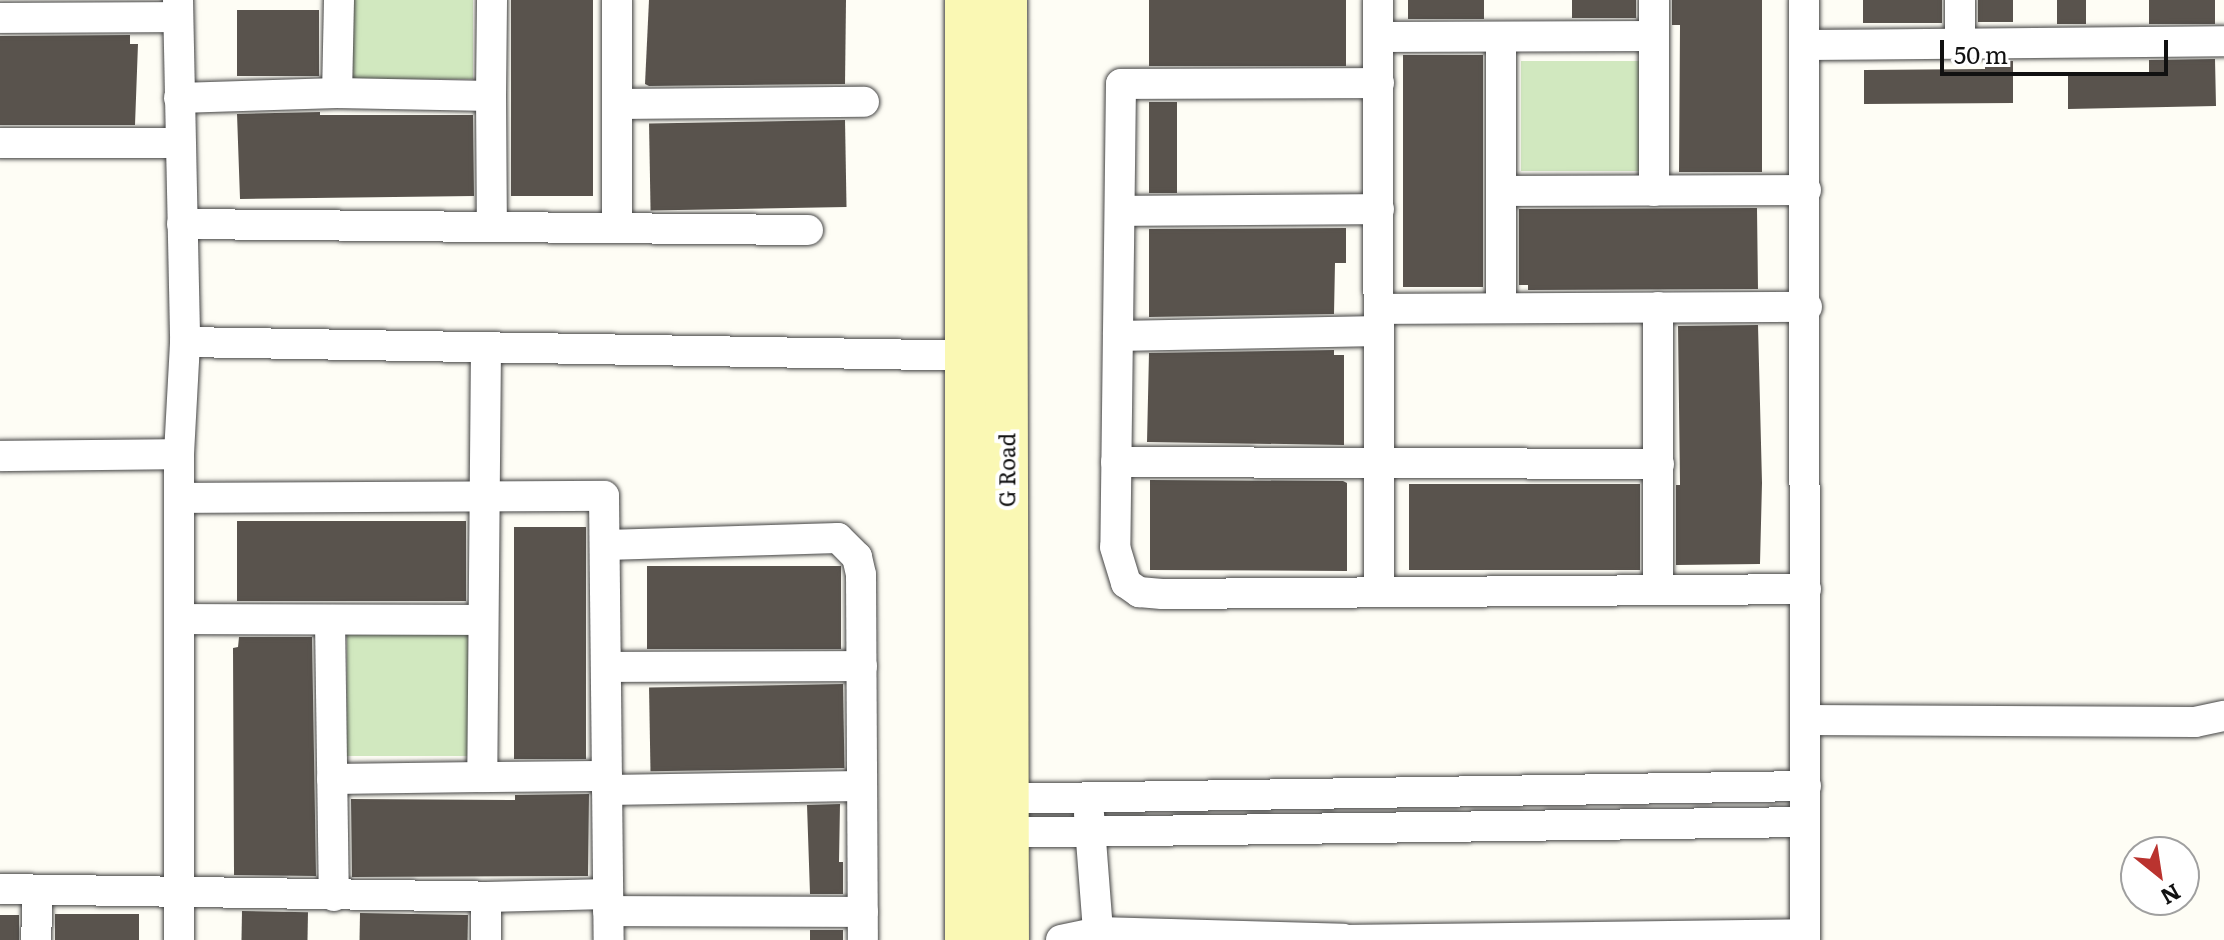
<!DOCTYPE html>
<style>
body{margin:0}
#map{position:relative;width:2224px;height:940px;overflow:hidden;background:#fefdf5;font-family:Literata,serif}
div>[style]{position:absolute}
.green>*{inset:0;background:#d1e8bf;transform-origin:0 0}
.building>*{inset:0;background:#59534d;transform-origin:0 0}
.roads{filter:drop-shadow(0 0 2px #444) drop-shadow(0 0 2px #444)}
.street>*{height:30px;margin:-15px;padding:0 15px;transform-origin:15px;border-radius:15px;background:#fff}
.secondary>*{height:42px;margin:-21px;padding:0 21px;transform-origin:21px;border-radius:21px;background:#faf8b4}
span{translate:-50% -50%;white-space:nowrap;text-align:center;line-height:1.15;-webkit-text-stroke:8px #fff;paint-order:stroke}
.street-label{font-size:22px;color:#111}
.north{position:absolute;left:2120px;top:836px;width:80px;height:80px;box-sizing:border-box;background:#fff;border:2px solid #a0a0a0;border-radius:50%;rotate:150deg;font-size:22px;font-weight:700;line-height:32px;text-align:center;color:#111}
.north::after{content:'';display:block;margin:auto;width:28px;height:36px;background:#ba332f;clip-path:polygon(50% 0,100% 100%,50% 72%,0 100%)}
.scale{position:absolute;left:1940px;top:40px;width:228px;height:36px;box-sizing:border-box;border:4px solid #111;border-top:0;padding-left:10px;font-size:24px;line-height:28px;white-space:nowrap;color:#111;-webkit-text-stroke:6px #fff;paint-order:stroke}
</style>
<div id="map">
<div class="green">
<i style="left:353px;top:0;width:120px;height:79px"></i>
<i style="left:1640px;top:61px;width:110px;height:119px;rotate:90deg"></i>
<i style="left:468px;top:635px;width:121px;height:121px;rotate:90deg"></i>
</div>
<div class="building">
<i style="left:511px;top:0;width:82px;height:196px"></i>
<i style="clip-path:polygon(649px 0,846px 0,845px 84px,649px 86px,645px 84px)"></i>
<i style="left:1149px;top:0;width:197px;height:66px"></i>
<i style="left:1408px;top:0;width:76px;height:19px"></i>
<i style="left:1572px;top:0;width:64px;height:18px"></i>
<i style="clip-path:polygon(1672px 0,1762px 0,1762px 172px,1679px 172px,1680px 25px,1672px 25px)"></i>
<i style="left:1863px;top:0;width:79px;height:23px"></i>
<i style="left:1978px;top:0;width:35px;height:22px"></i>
<i style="left:2086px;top:0;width:24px;height:29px;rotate:90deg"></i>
<i style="left:2149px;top:0;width:66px;height:24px"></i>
<i style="left:319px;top:10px;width:66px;height:82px;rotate:90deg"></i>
<i style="clip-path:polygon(130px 35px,130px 44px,138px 44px,135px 125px,0 125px,0 36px)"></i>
<i style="left:1403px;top:55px;width:80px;height:232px"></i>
<i style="clip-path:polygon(2215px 59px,2216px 106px,2068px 109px,2068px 74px,2149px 75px,2149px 60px)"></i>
<i style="clip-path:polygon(1985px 61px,2013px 61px,2013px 103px,1864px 104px,1864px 70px,1985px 69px)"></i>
<i style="left:1149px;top:102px;width:28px;height:91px"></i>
<i style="clip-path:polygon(320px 112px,320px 115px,473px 115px,474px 196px,240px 199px,237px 114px)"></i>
<i style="left:845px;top:120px;width:87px;height:196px;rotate:89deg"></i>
<i style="clip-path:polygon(1757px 208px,1758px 289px,1528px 290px,1528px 285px,1519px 285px,1519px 209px)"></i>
<i style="clip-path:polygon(1346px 228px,1346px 263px,1335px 263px,1334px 314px,1149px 317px,1149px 229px)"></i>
<i style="clip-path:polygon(1758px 325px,1762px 483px,1760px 564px,1676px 565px,1676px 485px,1680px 485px,1678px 326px)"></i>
<i style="clip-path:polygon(1334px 350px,1334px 355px,1344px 355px,1344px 445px,1147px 442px,1149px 353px)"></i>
<i style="clip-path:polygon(1150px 480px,1343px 481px,1347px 483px,1347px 571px,1150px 570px)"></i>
<i style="left:1409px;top:484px;width:231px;height:86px"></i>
<i style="left:237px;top:521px;width:229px;height:80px"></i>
<i style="left:514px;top:527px;width:72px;height:232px"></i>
<i style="left:647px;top:566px;width:194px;height:83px"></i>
<i style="clip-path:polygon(239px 637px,312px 637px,316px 876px,234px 875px,233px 648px,238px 647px)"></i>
<i style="left:843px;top:684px;width:84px;height:194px;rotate:89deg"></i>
<i style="clip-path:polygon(589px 794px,588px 876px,352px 877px,351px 799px,515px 800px,515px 795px)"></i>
<i style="clip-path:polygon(840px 804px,839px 862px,843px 862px,843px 894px,810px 894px,807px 805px)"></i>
<i style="left:242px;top:911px;width:66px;height:29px;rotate:1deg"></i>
<i style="left:360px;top:913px;width:108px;height:27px;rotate:1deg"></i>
<i style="left:55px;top:914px;width:84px;height:26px"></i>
<i style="left:0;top:915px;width:19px;height:25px"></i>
<i style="left:810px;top:930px;width:33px;height:10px"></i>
</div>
<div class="roads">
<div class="street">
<i style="left:178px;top:0;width:342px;rotate:88.8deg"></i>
<i style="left:339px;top:0;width:93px;rotate:91.2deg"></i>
<i style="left:337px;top:93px;width:154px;rotate:1.1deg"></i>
<i style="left:491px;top:96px;width:130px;rotate:89.6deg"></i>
<i style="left:1378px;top:0;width:592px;rotate:89.9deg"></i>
<i style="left:1654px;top:0;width:191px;rotate:90deg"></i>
<i style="left:1804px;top:0;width:940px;rotate:89.94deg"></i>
<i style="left:0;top:18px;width:178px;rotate:-0.3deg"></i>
<i style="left:1379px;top:37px;width:275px;rotate:-0.2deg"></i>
<i style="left:1805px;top:45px;width:419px;rotate:-0.5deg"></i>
<i style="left:1960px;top:45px;width:45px;rotate:-90deg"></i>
<i style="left:1379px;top:83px;width:258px;rotate:179.8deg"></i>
<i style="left:1121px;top:84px;width:463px;rotate:90.7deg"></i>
<i style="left:1115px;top:547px;width:38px;rotate:73deg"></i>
<i style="left:1126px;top:583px;width:16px;rotate:35deg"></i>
<i style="left:1139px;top:592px;width:23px;rotate:5deg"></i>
<i style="left:1162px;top:594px;width:644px;rotate:-0.44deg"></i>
<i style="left:491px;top:96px;width:96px;rotate:-89.4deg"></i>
<i style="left:179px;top:98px;width:158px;rotate:-1.8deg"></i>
<i style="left:617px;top:104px;width:247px;rotate:-0.5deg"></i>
<i style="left:0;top:143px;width:180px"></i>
<i style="left:1501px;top:191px;width:154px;rotate:-90deg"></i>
<i style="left:1120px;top:211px;width:259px;rotate:-0.4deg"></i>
<i style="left:182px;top:224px;width:626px;rotate:0.55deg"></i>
<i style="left:617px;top:228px;width:228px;rotate:-90deg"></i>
<i style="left:1501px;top:308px;width:117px;rotate:-90deg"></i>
<i style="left:1501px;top:191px;width:305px;rotate:-0.2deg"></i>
<i style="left:1379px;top:309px;width:428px;rotate:-0.3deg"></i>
<i style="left:1118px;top:336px;width:261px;rotate:-1.1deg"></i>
<i style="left:486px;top:347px;width:430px;rotate:90.5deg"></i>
<i style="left:482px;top:777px;width:125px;rotate:-0.5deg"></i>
<i style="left:0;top:456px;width:179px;rotate:-0.6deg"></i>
<i style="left:1116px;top:462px;width:543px;rotate:0.21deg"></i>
<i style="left:179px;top:498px;width:425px;rotate:-0.3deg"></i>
<i style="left:604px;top:496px;width:444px;rotate:89.4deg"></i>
<i style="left:606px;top:545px;width:232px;rotate:-1.7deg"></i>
<i style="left:838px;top:538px;width:27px;rotate:45deg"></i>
<i style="left:857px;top:557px;width:18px;rotate:77deg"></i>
<i style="left:861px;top:575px;width:365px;rotate:89.7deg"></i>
<i style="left:1658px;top:590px;width:283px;rotate:-90deg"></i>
<i style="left:179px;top:619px;width:304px;rotate:0.2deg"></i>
<i style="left:330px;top:620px;width:276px;rotate:89.2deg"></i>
<i style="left:606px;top:667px;width:256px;rotate:-0.2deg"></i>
<i style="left:1806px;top:720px;width:389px;rotate:0.3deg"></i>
<i style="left:2195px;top:722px;width:30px;rotate:-12deg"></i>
<i style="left:332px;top:779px;width:150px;rotate:-0.8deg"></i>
<i style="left:607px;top:790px;width:255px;rotate:-0.9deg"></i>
<i style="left:988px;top:799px;width:818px;rotate:-0.91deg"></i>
<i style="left:1089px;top:814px;width:118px;rotate:85.6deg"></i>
<i style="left:988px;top:833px;width:817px;rotate:-0.77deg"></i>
<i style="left:0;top:889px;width:486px;rotate:0.9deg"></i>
<i style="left:608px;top:911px;width:255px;rotate:0.2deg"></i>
<i style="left:36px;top:940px;width:50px;rotate:-87.7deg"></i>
<i style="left:179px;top:940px;width:486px;rotate:-90deg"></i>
<i style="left:179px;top:454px;width:112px;rotate:-86.9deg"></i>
<i style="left:185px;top:342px;width:799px;rotate:1deg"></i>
<i style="left:486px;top:940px;width:43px;rotate:-90deg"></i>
<i style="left:486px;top:897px;width:122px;rotate:-1.4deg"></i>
<i style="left:1061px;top:940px;width:38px;rotate:-12deg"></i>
<i style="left:1098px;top:932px;width:245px;rotate:1.6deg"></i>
<i style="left:1341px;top:940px;width:464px;rotate:-0.7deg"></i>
</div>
<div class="secondary">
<i style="left:966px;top:0;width:940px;rotate:90deg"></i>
<i style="left:1006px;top:0;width:940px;rotate:89.88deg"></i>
</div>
</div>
<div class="street-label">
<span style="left:1006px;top:470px;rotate:-90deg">G Road</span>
</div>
<div class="north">N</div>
<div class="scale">50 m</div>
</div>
